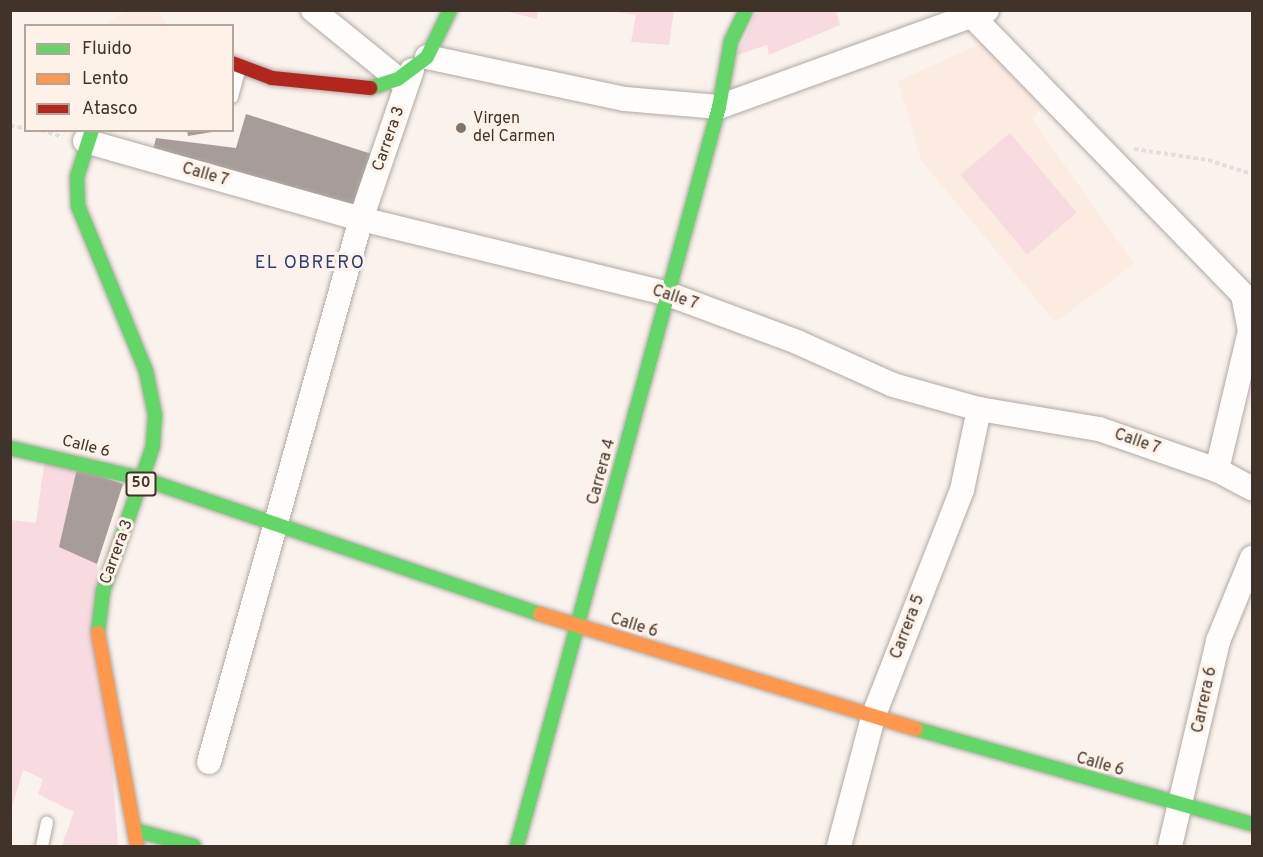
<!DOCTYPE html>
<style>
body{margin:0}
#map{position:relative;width:1263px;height:857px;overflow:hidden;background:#f9f2ed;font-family:Overpass,sans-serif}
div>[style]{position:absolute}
.built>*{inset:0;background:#fcebe0}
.green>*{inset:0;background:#f8dbe1;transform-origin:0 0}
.building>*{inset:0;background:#a69c99}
.path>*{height:4px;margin-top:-2px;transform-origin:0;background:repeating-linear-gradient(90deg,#e2e0df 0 4.5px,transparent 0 7.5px)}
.roads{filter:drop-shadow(0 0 2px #b1a9a3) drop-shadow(0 0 2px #b1a9a3)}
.lane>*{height:12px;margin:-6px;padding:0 6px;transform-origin:6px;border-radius:6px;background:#fefdfc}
.street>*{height:24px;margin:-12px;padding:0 12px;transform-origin:12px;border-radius:12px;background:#fefdfc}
.fast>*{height:14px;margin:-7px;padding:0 7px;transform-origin:7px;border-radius:7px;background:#63d668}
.slow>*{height:14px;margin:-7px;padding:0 7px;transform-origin:7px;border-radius:7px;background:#ff974d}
.jam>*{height:14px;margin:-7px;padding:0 7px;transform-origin:7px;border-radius:7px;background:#b3261e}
.dots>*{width:16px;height:16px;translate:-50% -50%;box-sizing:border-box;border:3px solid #fef1e8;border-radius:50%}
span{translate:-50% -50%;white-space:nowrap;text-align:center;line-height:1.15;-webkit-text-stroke:6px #fef1e8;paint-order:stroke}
.shield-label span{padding:2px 4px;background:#fef1e8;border:2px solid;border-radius:4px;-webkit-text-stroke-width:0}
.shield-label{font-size:15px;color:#3f332a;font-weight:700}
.poi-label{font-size:16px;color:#3f332a}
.left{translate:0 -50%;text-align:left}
.street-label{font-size:16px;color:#3f332a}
.neighbourhood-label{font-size:18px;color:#2a3e77;letter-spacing:1.5px}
.frame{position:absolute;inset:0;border:12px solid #3f332a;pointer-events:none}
.legend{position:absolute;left:24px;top:24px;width:210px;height:108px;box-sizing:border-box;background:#fef1e8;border:2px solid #b2a59c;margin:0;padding:8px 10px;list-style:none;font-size:18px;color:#3f332a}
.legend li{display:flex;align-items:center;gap:12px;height:30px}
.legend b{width:30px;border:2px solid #b2a59c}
</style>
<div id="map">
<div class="built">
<i style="clip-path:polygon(127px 10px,157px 11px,167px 25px,105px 25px)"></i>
<i style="clip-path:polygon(982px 43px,1047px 102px,1032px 119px,1134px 264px,1055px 322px,921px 160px,898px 81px)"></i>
</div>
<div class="green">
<i style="clip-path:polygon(505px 11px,538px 11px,537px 19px)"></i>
<i style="clip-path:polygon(611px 11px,674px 11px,669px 45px,631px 42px,636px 15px)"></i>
<i style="clip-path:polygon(757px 11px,836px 11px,840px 25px,769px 55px,767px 45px,737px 55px)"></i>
<i style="left:1010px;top:133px;width:104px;height:65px;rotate:50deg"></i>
<i style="clip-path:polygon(45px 458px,77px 468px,97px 564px,118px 846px,62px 846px,74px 812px,38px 794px,43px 779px,23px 770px,11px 810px,11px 520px,36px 523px)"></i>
</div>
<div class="building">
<i style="clip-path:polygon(246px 114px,375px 155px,355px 214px,151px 159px,156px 138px,236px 148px)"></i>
<i style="clip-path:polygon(187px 130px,212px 130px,212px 132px,188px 136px)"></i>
<i style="clip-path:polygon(77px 468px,123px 484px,97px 564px,59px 547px)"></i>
</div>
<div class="path">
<i style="left:10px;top:126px;width:16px;rotate:7deg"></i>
<i style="left:41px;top:130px;width:23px;rotate:18deg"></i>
<i style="left:1134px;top:149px;width:75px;rotate:8.5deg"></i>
<i style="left:1208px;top:160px;width:46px;rotate:17.7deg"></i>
</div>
<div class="roads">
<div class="lane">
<i style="left:232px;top:97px;width:30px;rotate:-75deg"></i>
<i style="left:42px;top:846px;width:24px;rotate:-78deg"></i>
</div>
<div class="street">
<i style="left:313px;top:10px;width:109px;rotate:39.1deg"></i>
<i style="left:975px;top:19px;width:385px;rotate:45.8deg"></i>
<i style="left:1243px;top:295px;width:37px;rotate:79deg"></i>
<i style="left:1250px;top:331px;width:143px;rotate:103.4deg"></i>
<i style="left:427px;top:57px;width:202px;rotate:12deg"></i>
<i style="left:625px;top:99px;width:94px;rotate:4.9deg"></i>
<i style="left:719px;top:107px;width:285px;rotate:-19.9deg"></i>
<i style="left:85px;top:141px;width:287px;rotate:15.8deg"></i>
<i style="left:361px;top:219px;width:316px;rotate:13.7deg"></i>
<i style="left:668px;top:294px;width:138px;rotate:20.4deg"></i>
<i style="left:797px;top:342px;width:105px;rotate:24.1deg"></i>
<i style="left:893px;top:385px;width:89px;rotate:15.6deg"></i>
<i style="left:979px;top:409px;width:122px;rotate:9.5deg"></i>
<i style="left:1099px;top:429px;width:125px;rotate:19.2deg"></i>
<i style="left:1217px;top:470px;width:40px;rotate:28deg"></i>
<i style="left:209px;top:762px;width:564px;rotate:-74.36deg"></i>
<i style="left:361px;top:219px;width:157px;rotate:-71.1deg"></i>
<i style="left:839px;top:846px;width:133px;rotate:-75.2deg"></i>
<i style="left:873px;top:717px;width:244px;rotate:-68.6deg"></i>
<i style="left:962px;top:490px;width:83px;rotate:-78.1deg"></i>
<i style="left:1170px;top:846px;width:211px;rotate:-76.8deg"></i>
<i style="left:1218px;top:641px;width:90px;rotate:-67.7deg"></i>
</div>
<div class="fast">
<i style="left:370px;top:88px;width:29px;rotate:-18deg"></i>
<i style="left:398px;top:79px;width:36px;rotate:-37deg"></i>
<i style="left:427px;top:57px;width:52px;rotate:-63.9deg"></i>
<i style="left:92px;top:130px;width:49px;rotate:107.7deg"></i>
<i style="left:77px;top:177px;width:29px;rotate:88deg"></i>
<i style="left:78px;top:206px;width:178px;rotate:67.6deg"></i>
<i style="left:146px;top:371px;width:45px;rotate:78.4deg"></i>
<i style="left:155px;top:415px;width:31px;rotate:94deg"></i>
<i style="left:153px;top:446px;width:153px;rotate:109deg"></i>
<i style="left:103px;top:591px;width:42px;rotate:96.8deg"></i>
<i style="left:10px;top:448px;width:137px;rotate:13.1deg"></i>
<i style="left:143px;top:479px;width:419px;rotate:18.8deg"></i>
<i style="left:916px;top:729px;width:349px;rotate:15.8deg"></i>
<i style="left:134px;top:830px;width:62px;rotate:14.9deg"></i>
<i style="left:517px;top:846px;width:766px;rotate:-74.71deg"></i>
<i style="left:719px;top:107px;width:67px;rotate:-79.7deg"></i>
<i style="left:731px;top:41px;width:34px;rotate:-64deg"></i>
</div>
<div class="slow">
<i style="left:540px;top:614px;width:393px;rotate:17deg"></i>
<i style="left:98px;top:633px;width:217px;rotate:79.6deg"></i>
</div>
<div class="jam">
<i style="left:232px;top:63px;width:43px;rotate:20.6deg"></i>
<i style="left:272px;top:78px;width:99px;rotate:5.8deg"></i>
</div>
</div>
<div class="dots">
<i style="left:461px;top:128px;background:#80766e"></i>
</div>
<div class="shield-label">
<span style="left:141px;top:484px">50</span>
</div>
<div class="poi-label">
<span class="left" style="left:473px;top:128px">Virgen<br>del Carmen</span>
</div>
<div class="street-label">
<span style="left:389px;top:139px;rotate:-71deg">Carrera 3</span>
<span style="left:205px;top:175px;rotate:16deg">Calle 7</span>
<span style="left:675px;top:298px;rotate:18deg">Calle 7</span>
<span style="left:1137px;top:442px;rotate:19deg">Calle 7</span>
<span style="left:86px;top:447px;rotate:14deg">Calle 6</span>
<span style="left:602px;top:472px;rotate:-75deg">Carrera 4</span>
<span style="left:117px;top:552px;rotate:-70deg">Carrera 3</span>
<span style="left:634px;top:626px;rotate:17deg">Calle 6</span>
<span style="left:908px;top:627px;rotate:-69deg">Carrera 5</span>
<span style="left:1205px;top:700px;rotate:-78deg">Carrera 6</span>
<span style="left:1100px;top:765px;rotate:16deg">Calle 6</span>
</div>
<div class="neighbourhood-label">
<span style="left:310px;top:264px">EL OBRERO</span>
</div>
<div class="frame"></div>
<ul class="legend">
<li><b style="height:8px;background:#63d668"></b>Fluido</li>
<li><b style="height:8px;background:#ff974d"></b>Lento</li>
<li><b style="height:8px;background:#b3261e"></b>Atasco</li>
</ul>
</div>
